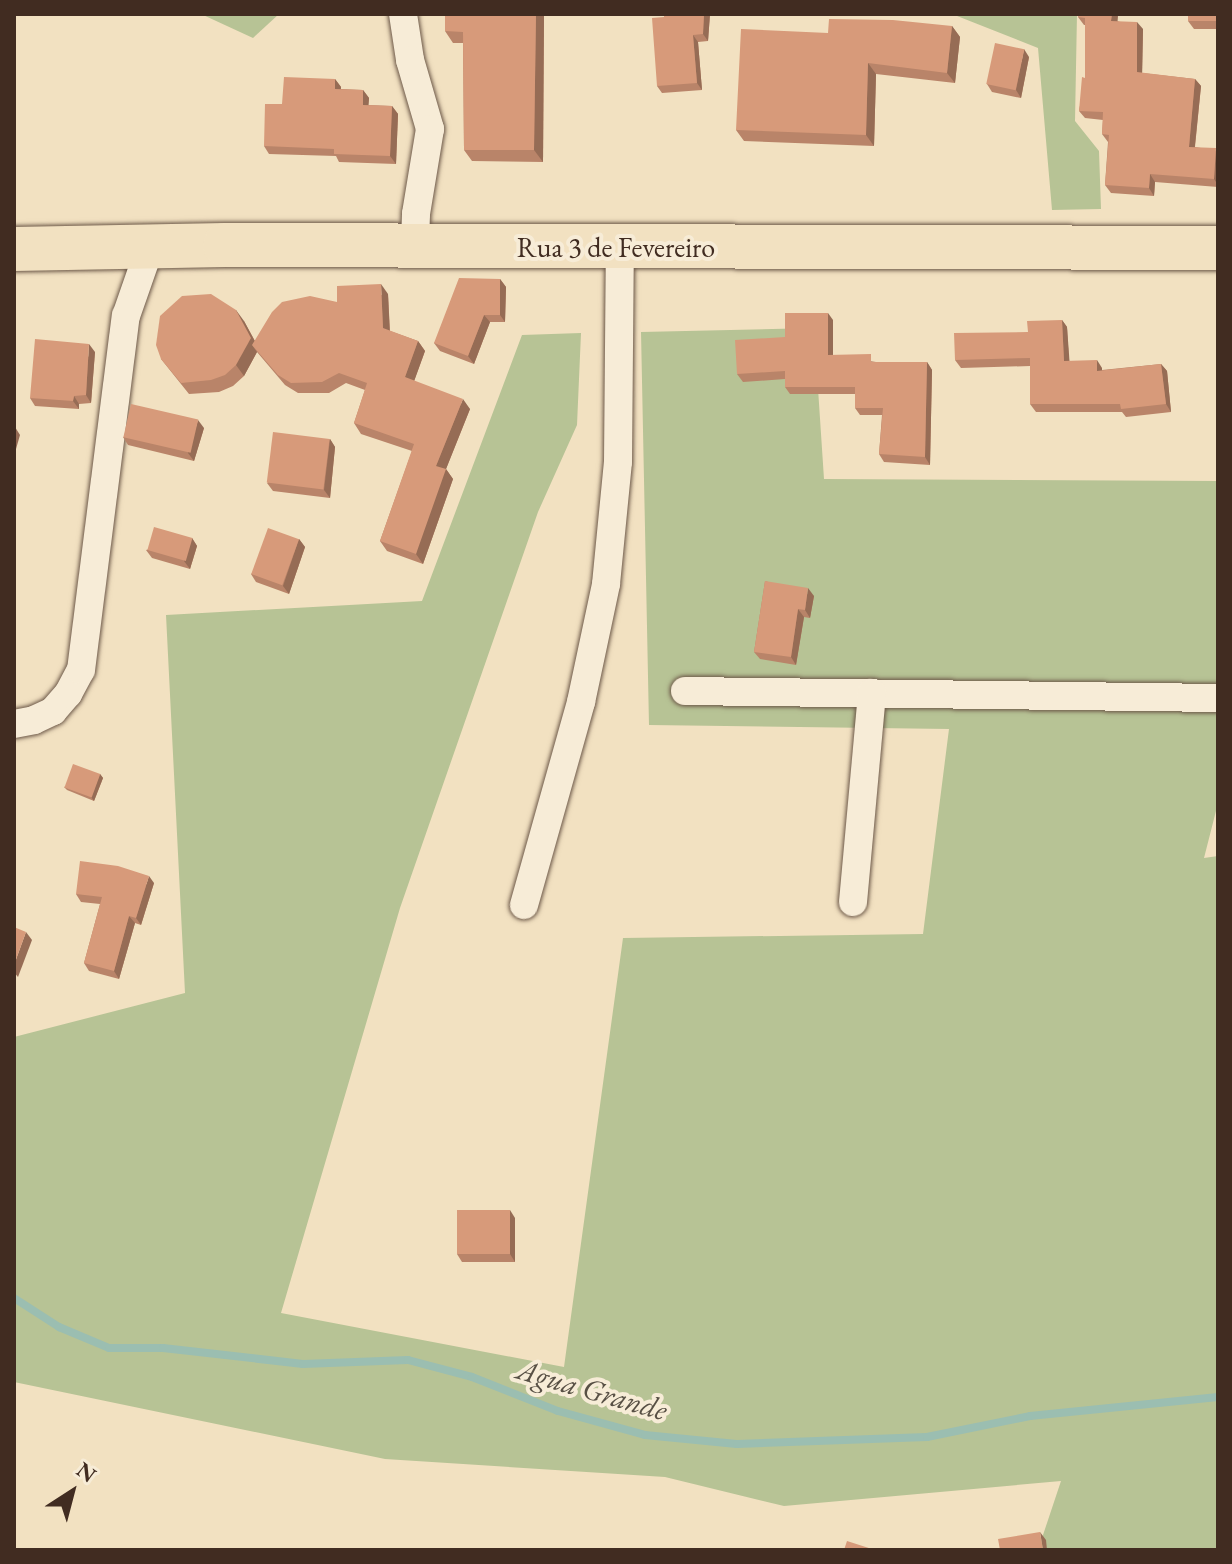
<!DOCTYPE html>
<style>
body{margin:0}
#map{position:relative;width:1232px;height:1564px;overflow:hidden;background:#f2e1c1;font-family:"EB Garamond",serif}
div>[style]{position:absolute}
.green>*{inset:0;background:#b7c395}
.stream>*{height:8px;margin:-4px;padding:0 4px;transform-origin:4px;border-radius:4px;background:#9bbeb1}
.roads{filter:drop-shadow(0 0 2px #6d5949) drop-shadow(0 0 2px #6d5949)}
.minor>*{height:28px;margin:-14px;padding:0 14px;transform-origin:14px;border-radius:14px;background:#f7ecd7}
.primary>*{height:44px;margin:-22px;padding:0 22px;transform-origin:22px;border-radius:22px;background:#f2e1c1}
.wall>*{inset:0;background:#b98469}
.shaded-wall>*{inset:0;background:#966c55}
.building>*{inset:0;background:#d79a7a;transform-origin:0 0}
span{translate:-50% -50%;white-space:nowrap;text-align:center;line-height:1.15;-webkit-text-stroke:8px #f7ecd7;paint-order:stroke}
.street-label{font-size:28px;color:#412c21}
.water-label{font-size:30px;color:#585045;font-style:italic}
.frame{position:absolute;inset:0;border:16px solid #412c21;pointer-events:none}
.north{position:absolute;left:32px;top:1452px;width:80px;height:80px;-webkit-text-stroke:6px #f7ecd7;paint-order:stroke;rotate:36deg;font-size:22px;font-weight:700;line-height:32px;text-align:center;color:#412c21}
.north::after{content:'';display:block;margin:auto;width:28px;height:36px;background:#412c21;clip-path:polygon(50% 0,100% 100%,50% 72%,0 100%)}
</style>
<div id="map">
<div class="green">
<i style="clip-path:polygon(201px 14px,279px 14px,253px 38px)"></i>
<i style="clip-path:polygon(952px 14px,1077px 14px,1075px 121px,1099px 151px,1101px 209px,1052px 210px,1038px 48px)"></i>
<i style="clip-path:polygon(814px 328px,824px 479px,1218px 481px,1218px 803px,1204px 858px,1218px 856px,1218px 1550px,1038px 1550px,1061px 1481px,784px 1506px,665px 1477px,385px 1459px,14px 1382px,14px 1037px,185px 993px,166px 615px,422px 601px,522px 335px,581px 333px,577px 425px,538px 512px,400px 908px,281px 1313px,564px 1367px,623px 938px,923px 934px,949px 729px,649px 725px,641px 332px)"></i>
</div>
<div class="stream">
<i style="left:14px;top:1298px;width:54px;rotate:32.8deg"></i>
<i style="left:59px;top:1327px;width:54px;rotate:22.8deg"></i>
<i style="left:109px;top:1348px;width:54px"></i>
<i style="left:163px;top:1348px;width:141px;rotate:6.5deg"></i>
<i style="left:303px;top:1364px;width:105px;rotate:-2.2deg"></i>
<i style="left:408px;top:1360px;width:66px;rotate:14.9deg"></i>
<i style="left:472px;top:1377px;width:92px;rotate:21.6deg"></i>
<i style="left:558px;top:1411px;width:90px;rotate:15.4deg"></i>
<i style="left:645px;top:1435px;width:92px;rotate:5.6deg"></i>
<i style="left:737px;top:1444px;width:190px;rotate:-2.1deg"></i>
<i style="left:927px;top:1437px;width:105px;rotate:-11.5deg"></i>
<i style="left:1030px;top:1416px;width:189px;rotate:-5.8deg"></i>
</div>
<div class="roads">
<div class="minor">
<i style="left:403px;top:14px;width:47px;rotate:81.3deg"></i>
<i style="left:410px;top:60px;width:72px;rotate:73.8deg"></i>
<i style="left:430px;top:129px;width:86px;rotate:99.4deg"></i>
<i style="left:416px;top:214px;width:32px;rotate:92deg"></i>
<i style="left:685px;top:691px;width:533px;rotate:0.75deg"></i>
<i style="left:14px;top:724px;width:20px;rotate:-11deg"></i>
<i style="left:34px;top:720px;width:21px;rotate:-25deg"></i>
<i style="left:53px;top:711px;width:23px;rotate:-49deg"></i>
<i style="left:68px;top:694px;width:27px;rotate:-62deg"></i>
<i style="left:81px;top:670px;width:357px;rotate:-82.8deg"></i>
<i style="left:126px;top:316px;width:73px;rotate:-70.8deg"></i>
<i style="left:853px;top:902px;width:210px;rotate:-84.8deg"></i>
<i style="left:524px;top:905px;width:211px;rotate:-74.3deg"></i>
<i style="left:581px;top:702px;width:121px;rotate:-78deg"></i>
<i style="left:606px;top:584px;width:123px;rotate:-84.4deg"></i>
<i style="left:618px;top:462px;width:214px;rotate:-89.5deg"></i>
</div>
<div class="primary">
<i style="left:14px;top:249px;width:211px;rotate:-1.1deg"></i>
<i style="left:225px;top:245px;width:993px;rotate:0.17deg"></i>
</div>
</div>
<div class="wall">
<i style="clip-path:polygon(445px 14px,544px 14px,543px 162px,472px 161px,464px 150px,463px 43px,453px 43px,445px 31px)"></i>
<i style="clip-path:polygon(710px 14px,708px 41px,698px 42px,702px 90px,662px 93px,657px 86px,664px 17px)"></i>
<i style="clip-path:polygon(1079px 14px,1118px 14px,1117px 21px,1143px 29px,1142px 73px,1195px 79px,1201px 86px,1195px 147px,1218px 151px,1218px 187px,1155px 182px,1154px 196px,1111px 193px,1105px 185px,1108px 142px,1102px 134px,1103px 120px,1085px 118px,1079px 111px,1085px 78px,1085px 25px,1084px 25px,1078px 17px)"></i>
<i style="clip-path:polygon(1218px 14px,1218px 29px,1194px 29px,1188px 21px)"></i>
<i style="clip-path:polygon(952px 26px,960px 37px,955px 83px,876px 74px,874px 146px,744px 141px,736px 130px,828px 33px)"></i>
<i style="clip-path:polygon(1029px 57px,1021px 98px,992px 92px,987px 84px)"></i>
<i style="clip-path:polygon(335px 79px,341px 87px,341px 89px,363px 90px,369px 98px,368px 105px,392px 106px,398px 114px,396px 164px,339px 162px,336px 156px,269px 154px,264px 146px,282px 104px)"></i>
<i style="clip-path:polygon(500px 279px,506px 287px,505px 322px,490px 322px,474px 364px,440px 351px,434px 343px)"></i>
<i style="clip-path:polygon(388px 294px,390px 331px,418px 341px,425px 351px,414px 381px,470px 409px,446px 469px,453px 479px,423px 564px,387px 551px,380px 541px,412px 451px,361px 434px,354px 423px,365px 390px,346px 383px,329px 393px,298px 393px,285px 385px,257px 352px,244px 376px,233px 386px,219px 392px,189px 394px,161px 359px,244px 321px,255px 341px,337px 302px)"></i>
<i style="clip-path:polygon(833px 320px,833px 355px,876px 362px,927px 362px,932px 370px,930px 465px,884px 462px,879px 454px,882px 415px,860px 415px,855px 408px,855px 394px,790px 394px,785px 387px,785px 379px,743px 382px,737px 374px,785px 337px)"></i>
<i style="clip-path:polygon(1062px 320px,1067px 327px,1069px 361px,1102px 368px,1102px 370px,1161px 364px,1167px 371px,1171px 412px,1126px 417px,1122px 412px,1036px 412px,1030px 404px,1030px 366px,961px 368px,955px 360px)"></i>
<i style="clip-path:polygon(95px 352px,91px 403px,79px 404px,79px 409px,35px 406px,30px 398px)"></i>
<i style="clip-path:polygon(204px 428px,194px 461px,128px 445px,123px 437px)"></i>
<i style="clip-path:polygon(330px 439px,335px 447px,330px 498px,273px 491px,267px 483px)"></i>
<i style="clip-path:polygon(192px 538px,197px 546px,190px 569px,152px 558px,146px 550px)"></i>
<i style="clip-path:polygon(299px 539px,305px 547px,289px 594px,256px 582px,251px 574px)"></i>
<i style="clip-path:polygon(765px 581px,814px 596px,810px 618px,804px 617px,796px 665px,760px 659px,754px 652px)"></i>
<i style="clip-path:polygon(100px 774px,103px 778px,94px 801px,67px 790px,64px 787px)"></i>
<i style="clip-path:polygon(154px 883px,141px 925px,135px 923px,119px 979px,89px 971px,84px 963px,100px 904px,81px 902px,76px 894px)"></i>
<i style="clip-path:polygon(515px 1218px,515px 1262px,462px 1262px,457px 1254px)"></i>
</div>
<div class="shaded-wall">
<i style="clip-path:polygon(536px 14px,544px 14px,543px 162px,534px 150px)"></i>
<i style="clip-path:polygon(704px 14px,710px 14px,708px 41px,703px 34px)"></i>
<i style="clip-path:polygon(1112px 14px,1118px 14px,1117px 29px,1111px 21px)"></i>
<i style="clip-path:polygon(1137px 22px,1143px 29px,1142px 80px,1137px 72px)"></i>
<i style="clip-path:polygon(952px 26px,960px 37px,955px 83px,947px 73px)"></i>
<i style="clip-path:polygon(693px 35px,698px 42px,702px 90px,697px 83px)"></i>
<i style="clip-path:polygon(1024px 49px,1029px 57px,1021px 98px,1016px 90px)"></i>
<i style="clip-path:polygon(868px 63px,876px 74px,874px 146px,866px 135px)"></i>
<i style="clip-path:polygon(335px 79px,341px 87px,340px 96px,335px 89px)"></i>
<i style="clip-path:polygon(1195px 79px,1201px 86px,1194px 154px,1189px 147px)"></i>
<i style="clip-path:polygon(363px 90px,369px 98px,368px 113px,363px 105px)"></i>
<i style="clip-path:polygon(392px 106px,398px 114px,396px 164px,390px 156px)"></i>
<i style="clip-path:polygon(1216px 148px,1218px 151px,1218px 185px,1214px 179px)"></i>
<i style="clip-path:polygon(1150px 174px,1155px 182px,1154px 196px,1149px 188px)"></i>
<i style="clip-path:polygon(500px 279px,506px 287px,505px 322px,500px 315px)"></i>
<i style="clip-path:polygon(381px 284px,388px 294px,390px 338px,383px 328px)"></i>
<i style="clip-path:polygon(236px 310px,244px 321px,259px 349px,252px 345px,257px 352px,244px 376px,236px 365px)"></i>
<i style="clip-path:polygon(828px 313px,833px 320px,833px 362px,828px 355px)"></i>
<i style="clip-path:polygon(484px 315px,490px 322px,474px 364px,468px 356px)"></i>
<i style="clip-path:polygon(1062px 320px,1067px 327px,1070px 368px,1064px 361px)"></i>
<i style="clip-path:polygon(418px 341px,425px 351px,412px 387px,405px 377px)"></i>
<i style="clip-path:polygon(89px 344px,95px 352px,91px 403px,86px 395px)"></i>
<i style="clip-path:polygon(1097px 360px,1102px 368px,1102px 379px,1097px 371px)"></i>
<i style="clip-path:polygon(927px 362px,932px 370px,930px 465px,925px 457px)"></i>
<i style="clip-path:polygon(1161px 364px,1167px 371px,1171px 412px,1166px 404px)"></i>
<i style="clip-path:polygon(74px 396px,79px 404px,79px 409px,73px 401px)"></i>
<i style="clip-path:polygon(463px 399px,470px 409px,446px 469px,453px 479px,423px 564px,416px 554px,436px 466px)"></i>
<i style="clip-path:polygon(198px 420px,204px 428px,194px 461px,188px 453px)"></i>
<i style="clip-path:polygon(15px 427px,20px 435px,14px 456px,14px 430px)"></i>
<i style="clip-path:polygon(330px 439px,335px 447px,330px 498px,324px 490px)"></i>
<i style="clip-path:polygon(192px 538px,197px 546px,190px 569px,184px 561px)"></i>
<i style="clip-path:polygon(299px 539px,305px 547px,289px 594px,283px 586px)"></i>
<i style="clip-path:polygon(808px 588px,814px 596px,810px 618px,805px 610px)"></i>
<i style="clip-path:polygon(798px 609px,804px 617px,796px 665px,791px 657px)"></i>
<i style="clip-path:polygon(100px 774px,103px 778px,94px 801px,91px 797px)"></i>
<i style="clip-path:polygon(149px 876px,154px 883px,141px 925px,136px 918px)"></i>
<i style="clip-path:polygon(129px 916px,135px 923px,119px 979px,114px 971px)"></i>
<i style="clip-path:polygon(26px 932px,32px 940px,18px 977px,14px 972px,14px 965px)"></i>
<i style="clip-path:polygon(510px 1210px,515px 1218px,515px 1262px,510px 1254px)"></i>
<i style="clip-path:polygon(1040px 1532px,1046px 1540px,1047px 1550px,1043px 1550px)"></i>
</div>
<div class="building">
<i style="clip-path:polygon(445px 14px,536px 14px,534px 150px,464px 150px,463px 32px,445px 31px)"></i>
<i style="clip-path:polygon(664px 14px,704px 14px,703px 34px,693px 35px,697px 83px,657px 86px,652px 18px,664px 17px)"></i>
<i style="clip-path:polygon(1079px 14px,1112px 14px,1111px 21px,1137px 22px,1137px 72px,1195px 79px,1189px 147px,1216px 148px,1214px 179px,1150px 174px,1149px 188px,1105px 185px,1109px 135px,1102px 134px,1103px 112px,1079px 111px,1082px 77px,1085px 78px,1085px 18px,1078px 17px)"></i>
<i style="left:1188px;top:14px;width:30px;height:7px"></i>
<i style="clip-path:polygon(829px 19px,893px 20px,952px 26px,947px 73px,868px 63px,866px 135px,736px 130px,741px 29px,828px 33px)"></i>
<i style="left:995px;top:43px;width:30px;height:42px;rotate:12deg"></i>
<i style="clip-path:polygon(284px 77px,335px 79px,335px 89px,363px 90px,363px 105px,392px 106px,390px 156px,334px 154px,334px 149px,264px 146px,265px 104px,282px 104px)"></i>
<i style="clip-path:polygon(459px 278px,500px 279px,500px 315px,484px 315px,468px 356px,434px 343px)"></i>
<i style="clip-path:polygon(381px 284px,383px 328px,418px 341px,405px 377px,463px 399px,436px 466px,446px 469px,416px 554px,380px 541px,414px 444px,354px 423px,367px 383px,339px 373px,322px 382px,291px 383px,278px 375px,252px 345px,272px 312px,282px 302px,310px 296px,337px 302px,337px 286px)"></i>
<i style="clip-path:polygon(211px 294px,236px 310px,251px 338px,236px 365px,225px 375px,211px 380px,181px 383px,161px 359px,156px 345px,160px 316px,182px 296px)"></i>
<i style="clip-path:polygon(785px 313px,828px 313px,828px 355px,871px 354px,871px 362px,927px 362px,925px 457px,879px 454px,883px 408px,855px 408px,855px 387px,785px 387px,785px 371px,737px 374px,735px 340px,785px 337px)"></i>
<i style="clip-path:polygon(1062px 320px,1064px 361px,1097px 360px,1097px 371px,1161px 364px,1166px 404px,1121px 409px,1120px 404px,1030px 404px,1030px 358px,955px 360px,954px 333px,1028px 332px,1027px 321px)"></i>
<i style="clip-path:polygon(35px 339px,89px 344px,86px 395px,74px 396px,73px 401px,30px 398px)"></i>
<i style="left:131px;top:404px;width:69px;height:34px;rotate:13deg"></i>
<i style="left:273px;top:432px;width:57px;height:51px;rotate:7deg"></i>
<i style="left:154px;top:527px;width:40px;height:24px;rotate:16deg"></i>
<i style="left:268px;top:528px;width:33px;height:49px;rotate:20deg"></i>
<i style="clip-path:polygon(765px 581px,808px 588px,805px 610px,798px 609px,791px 657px,754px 652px)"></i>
<i style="left:73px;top:764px;width:29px;height:25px;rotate:20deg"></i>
<i style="clip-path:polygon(80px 861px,118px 866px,149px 876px,136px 918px,129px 916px,114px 971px,84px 963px,102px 897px,76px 894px)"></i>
<i style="clip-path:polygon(14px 927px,26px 932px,14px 965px)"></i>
<i style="left:457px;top:1210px;width:53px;height:44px"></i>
<i style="clip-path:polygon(1040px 1532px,1043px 1550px,1000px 1550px,998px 1539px)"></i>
<i style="clip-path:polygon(847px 1541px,875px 1550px,844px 1550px)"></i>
</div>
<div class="street-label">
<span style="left:616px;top:247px">Rua 3 de Fevereiro</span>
</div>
<div class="water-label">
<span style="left:592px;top:1390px;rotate:16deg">Agua Grande</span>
</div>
<div class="frame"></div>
<div class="north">N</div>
</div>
